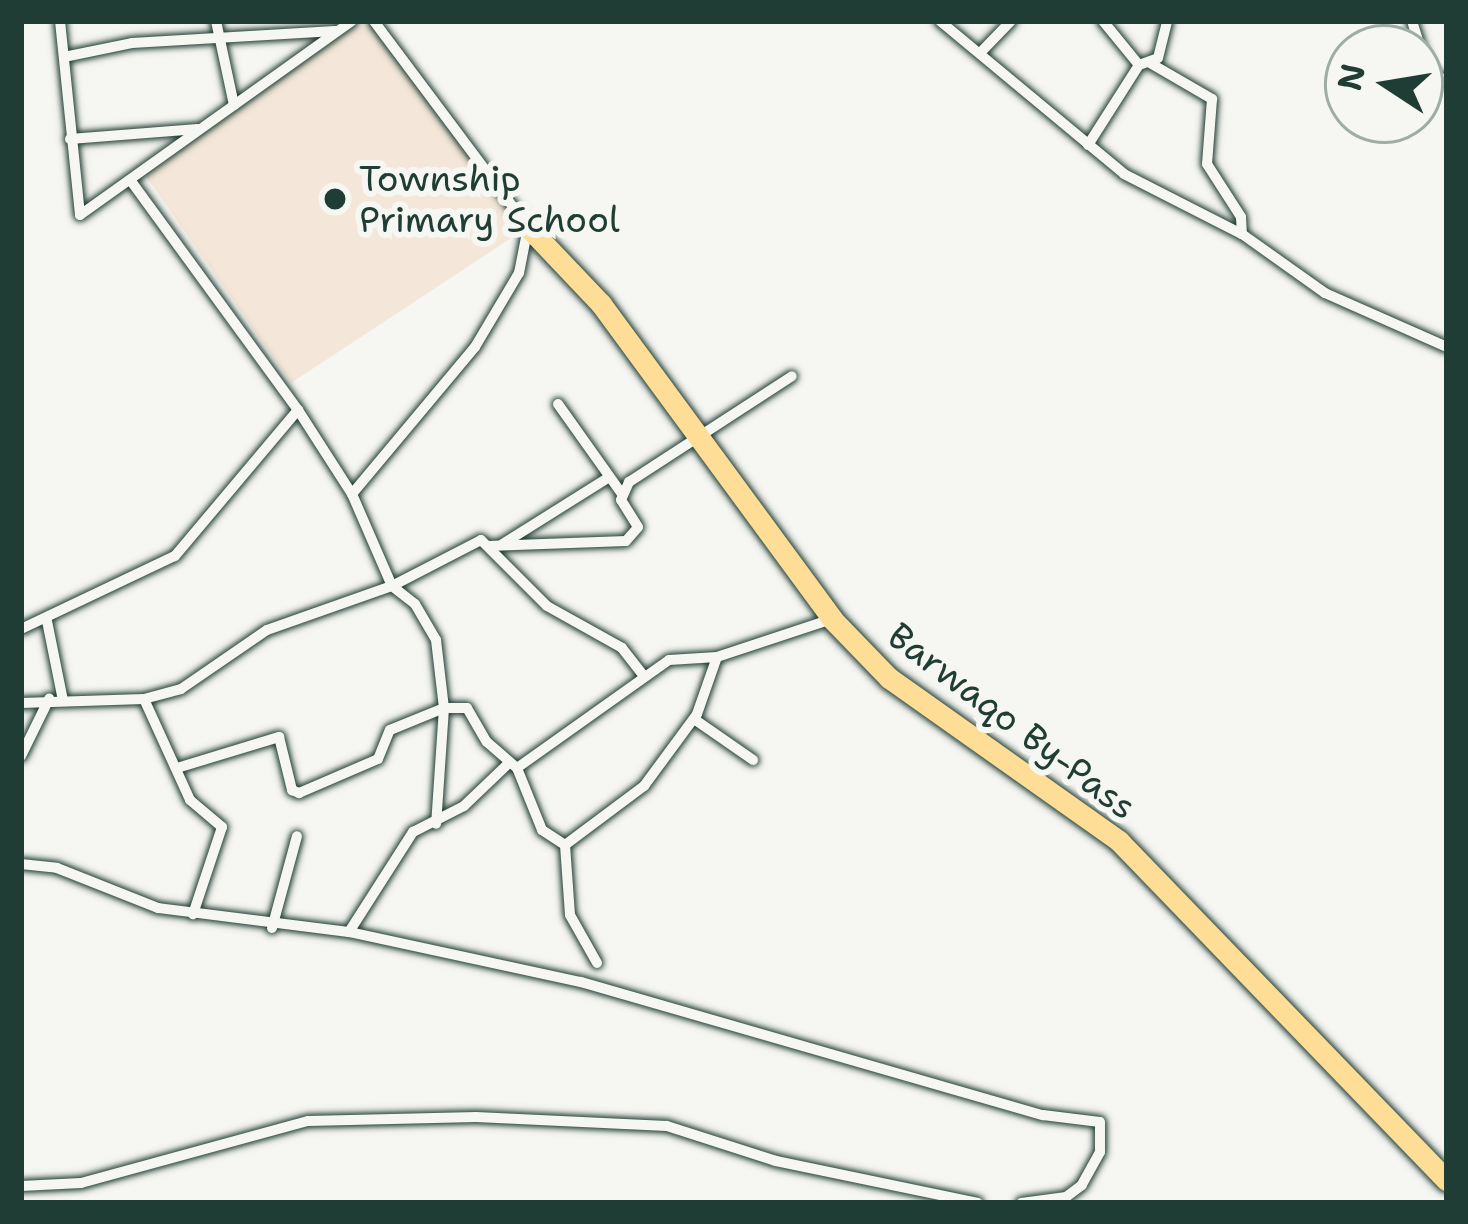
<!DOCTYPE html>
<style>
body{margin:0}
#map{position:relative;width:1468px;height:1224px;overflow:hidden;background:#f6f6f2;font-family:"Shantell Sans",sans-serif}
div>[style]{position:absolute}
.built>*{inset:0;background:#f4e7d9}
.roads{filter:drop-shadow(0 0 3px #1f3d34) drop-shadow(0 0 3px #1f3d34)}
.street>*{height:10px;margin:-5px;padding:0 5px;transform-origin:5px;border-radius:5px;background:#f6f6f2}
.highway>*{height:21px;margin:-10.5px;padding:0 10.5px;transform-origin:10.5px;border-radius:10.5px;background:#fedd96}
.dots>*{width:33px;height:33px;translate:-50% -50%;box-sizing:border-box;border:6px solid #f6f6f2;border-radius:50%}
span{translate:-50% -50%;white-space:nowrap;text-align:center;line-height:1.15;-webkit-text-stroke:12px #f6f6f2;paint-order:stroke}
.poi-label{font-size:36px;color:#1f3d34}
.left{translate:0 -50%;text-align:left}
.street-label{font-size:36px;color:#1f3d34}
.frame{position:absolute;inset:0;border:24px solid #1f3d34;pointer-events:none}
.north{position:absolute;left:1324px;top:24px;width:120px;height:120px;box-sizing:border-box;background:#f6f6f2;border:3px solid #a0aca6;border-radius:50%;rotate:282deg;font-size:33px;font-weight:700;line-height:48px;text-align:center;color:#1f3d34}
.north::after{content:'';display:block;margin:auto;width:42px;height:54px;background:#1f3d34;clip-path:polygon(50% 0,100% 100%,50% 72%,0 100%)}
</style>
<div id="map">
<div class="built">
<i style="clip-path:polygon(354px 21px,380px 21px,528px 227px,291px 383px,143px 172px)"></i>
</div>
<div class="roads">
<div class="street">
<i style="left:60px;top:21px;width:195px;rotate:84.1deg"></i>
<i style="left:80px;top:215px;width:334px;rotate:-35.5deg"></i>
<i style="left:216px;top:21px;width:86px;rotate:77.9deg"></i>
<i style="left:940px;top:21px;width:239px;rotate:39.7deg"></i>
<i style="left:1124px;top:174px;width:132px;rotate:27deg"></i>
<i style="left:1242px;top:234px;width:102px;rotate:35.4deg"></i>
<i style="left:1325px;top:293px;width:133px;rotate:23.9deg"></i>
<i style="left:1103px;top:21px;width:57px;rotate:50.7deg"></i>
<i style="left:1412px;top:21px;width:53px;rotate:72.6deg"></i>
<i style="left:1428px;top:72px;width:21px;rotate:25deg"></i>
<i style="left:982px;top:51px;width:42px;rotate:-46deg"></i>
<i style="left:64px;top:57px;width:69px;rotate:-11.6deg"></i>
<i style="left:132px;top:43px;width:203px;rotate:-3.4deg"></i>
<i style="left:1150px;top:63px;width:72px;rotate:30.1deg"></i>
<i style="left:1212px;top:99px;width:65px;rotate:94.4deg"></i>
<i style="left:1207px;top:164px;width:63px;rotate:57.3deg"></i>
<i style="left:1241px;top:217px;width:17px;rotate:87deg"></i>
<i style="left:70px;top:139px;width:128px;rotate:-4.5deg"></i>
<i style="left:1088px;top:145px;width:95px;rotate:-57.5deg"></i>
<i style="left:1139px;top:65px;width:20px;rotate:-20deg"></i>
<i style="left:1158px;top:58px;width:38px;rotate:-76deg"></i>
<i style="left:131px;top:181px;width:283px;rotate:53.9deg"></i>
<i style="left:298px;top:410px;width:100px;rotate:57.3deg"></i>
<i style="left:352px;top:494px;width:100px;rotate:66.5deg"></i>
<i style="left:392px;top:586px;width:29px;rotate:38deg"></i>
<i style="left:415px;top:604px;width:42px;rotate:59.7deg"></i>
<i style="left:436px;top:640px;width:68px;rotate:83.3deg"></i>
<i style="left:444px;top:708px;width:116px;rotate:93.9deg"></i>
<i style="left:558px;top:404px;width:110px;rotate:54.6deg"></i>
<i style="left:352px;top:494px;width:192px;rotate:-50.1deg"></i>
<i style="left:475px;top:347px;width:86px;rotate:-59.3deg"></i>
<i style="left:519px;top:273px;width:47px;rotate:-78.9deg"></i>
<i style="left:528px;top:227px;width:257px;rotate:-126.8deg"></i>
<i style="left:501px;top:545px;width:126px;rotate:-32.1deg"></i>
<i style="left:488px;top:546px;width:138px;rotate:-2.1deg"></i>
<i style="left:626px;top:541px;width:18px;rotate:-49deg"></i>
<i style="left:638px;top:527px;width:32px;rotate:-122deg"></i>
<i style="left:621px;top:500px;width:20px;rotate:-66deg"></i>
<i style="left:629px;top:482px;width:194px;rotate:-33deg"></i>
<i style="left:47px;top:621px;width:81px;rotate:78.6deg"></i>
<i style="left:21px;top:629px;width:170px;rotate:-25.4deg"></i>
<i style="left:175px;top:556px;width:191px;rotate:-49.9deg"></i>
<i style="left:144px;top:699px;width:111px;rotate:65.5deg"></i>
<i style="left:190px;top:800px;width:42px;rotate:40.2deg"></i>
<i style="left:222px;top:827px;width:92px;rotate:108.4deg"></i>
<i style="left:21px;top:703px;width:123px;rotate:-1.9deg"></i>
<i style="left:144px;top:699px;width:38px;rotate:-15deg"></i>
<i style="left:181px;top:689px;width:104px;rotate:-34.5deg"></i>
<i style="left:267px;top:630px;width:133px;rotate:-19.4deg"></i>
<i style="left:392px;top:586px;width:100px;rotate:-27.3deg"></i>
<i style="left:481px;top:540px;width:93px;rotate:45deg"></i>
<i style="left:547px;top:606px;width:86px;rotate:29.2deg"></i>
<i style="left:622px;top:648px;width:36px;rotate:52deg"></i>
<i style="left:694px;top:719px;width:72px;rotate:34.8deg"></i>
<i style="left:21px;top:756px;width:64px;rotate:-63.8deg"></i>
<i style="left:177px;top:768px;width:107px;rotate:-16.9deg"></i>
<i style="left:279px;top:737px;width:55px;rotate:76.2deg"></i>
<i style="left:292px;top:790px;width:8px;rotate:23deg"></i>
<i style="left:299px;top:793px;width:86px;rotate:-23.3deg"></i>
<i style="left:378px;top:759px;width:31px;rotate:-68deg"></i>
<i style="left:390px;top:730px;width:58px;rotate:-22.2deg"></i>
<i style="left:444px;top:708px;width:23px"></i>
<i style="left:467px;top:708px;width:39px;rotate:60deg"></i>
<i style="left:487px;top:742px;width:40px;rotate:41deg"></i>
<i style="left:517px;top:768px;width:67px;rotate:68deg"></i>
<i style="left:542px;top:830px;width:27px;rotate:33deg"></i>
<i style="left:565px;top:845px;width:70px;rotate:85.9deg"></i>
<i style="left:570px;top:915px;width:55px;rotate:60.6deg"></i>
<i style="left:517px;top:768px;width:186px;rotate:-35.4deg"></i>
<i style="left:669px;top:660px;width:48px;rotate:-3.6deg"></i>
<i style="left:717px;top:657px;width:121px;rotate:-18.3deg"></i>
<i style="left:565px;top:845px;width:99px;rotate:-36.8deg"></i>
<i style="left:644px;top:786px;width:89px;rotate:-53.6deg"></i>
<i style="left:697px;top:714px;width:60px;rotate:-70.7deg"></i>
<i style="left:21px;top:864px;width:36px;rotate:6deg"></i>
<i style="left:57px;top:868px;width:109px;rotate:21.6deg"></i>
<i style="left:158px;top:908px;width:193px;rotate:7.2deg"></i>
<i style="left:349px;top:932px;width:237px;rotate:12.2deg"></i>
<i style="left:581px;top:982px;width:481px;rotate:16.1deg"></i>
<i style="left:1043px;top:1115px;width:57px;rotate:7deg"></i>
<i style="left:1100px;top:1122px;width:30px;rotate:90deg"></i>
<i style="left:1100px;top:1152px;width:38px;rotate:119deg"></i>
<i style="left:1082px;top:1185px;width:20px;rotate:143deg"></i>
<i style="left:1066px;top:1197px;width:45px;rotate:172.4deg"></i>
<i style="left:272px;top:928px;width:95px;rotate:-74.8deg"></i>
<i style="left:349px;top:932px;width:119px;rotate:-57.4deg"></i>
<i style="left:413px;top:832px;width:57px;rotate:-27deg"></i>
<i style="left:464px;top:806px;width:62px;rotate:-43.7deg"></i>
<i style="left:21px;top:1186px;width:60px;rotate:-2.9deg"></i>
<i style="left:81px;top:1183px;width:235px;rotate:-15.3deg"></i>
<i style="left:308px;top:1121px;width:168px;rotate:-1.4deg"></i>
<i style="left:476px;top:1117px;width:191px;rotate:2.7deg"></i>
<i style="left:667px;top:1126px;width:114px;rotate:17.8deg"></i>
<i style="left:776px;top:1161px;width:206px;rotate:11.7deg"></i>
</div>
<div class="highway">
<i style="left:528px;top:227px;width:106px;rotate:46.5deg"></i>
<i style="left:601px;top:304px;width:391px;rotate:53.7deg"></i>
<i style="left:832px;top:619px;width:82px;rotate:46deg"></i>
<i style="left:889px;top:678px;width:282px;rotate:35.3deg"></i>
<i style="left:1119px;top:841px;width:472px;rotate:46deg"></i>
</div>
</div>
<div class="dots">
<i style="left:335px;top:199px;background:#1f3d34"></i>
</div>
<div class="poi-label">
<span class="left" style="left:359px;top:199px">Township<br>Primary School</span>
</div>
<div class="street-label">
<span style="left:1012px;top:721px;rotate:37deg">Barwaqo By-Pass</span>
</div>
<div class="frame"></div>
<div class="north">N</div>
</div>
